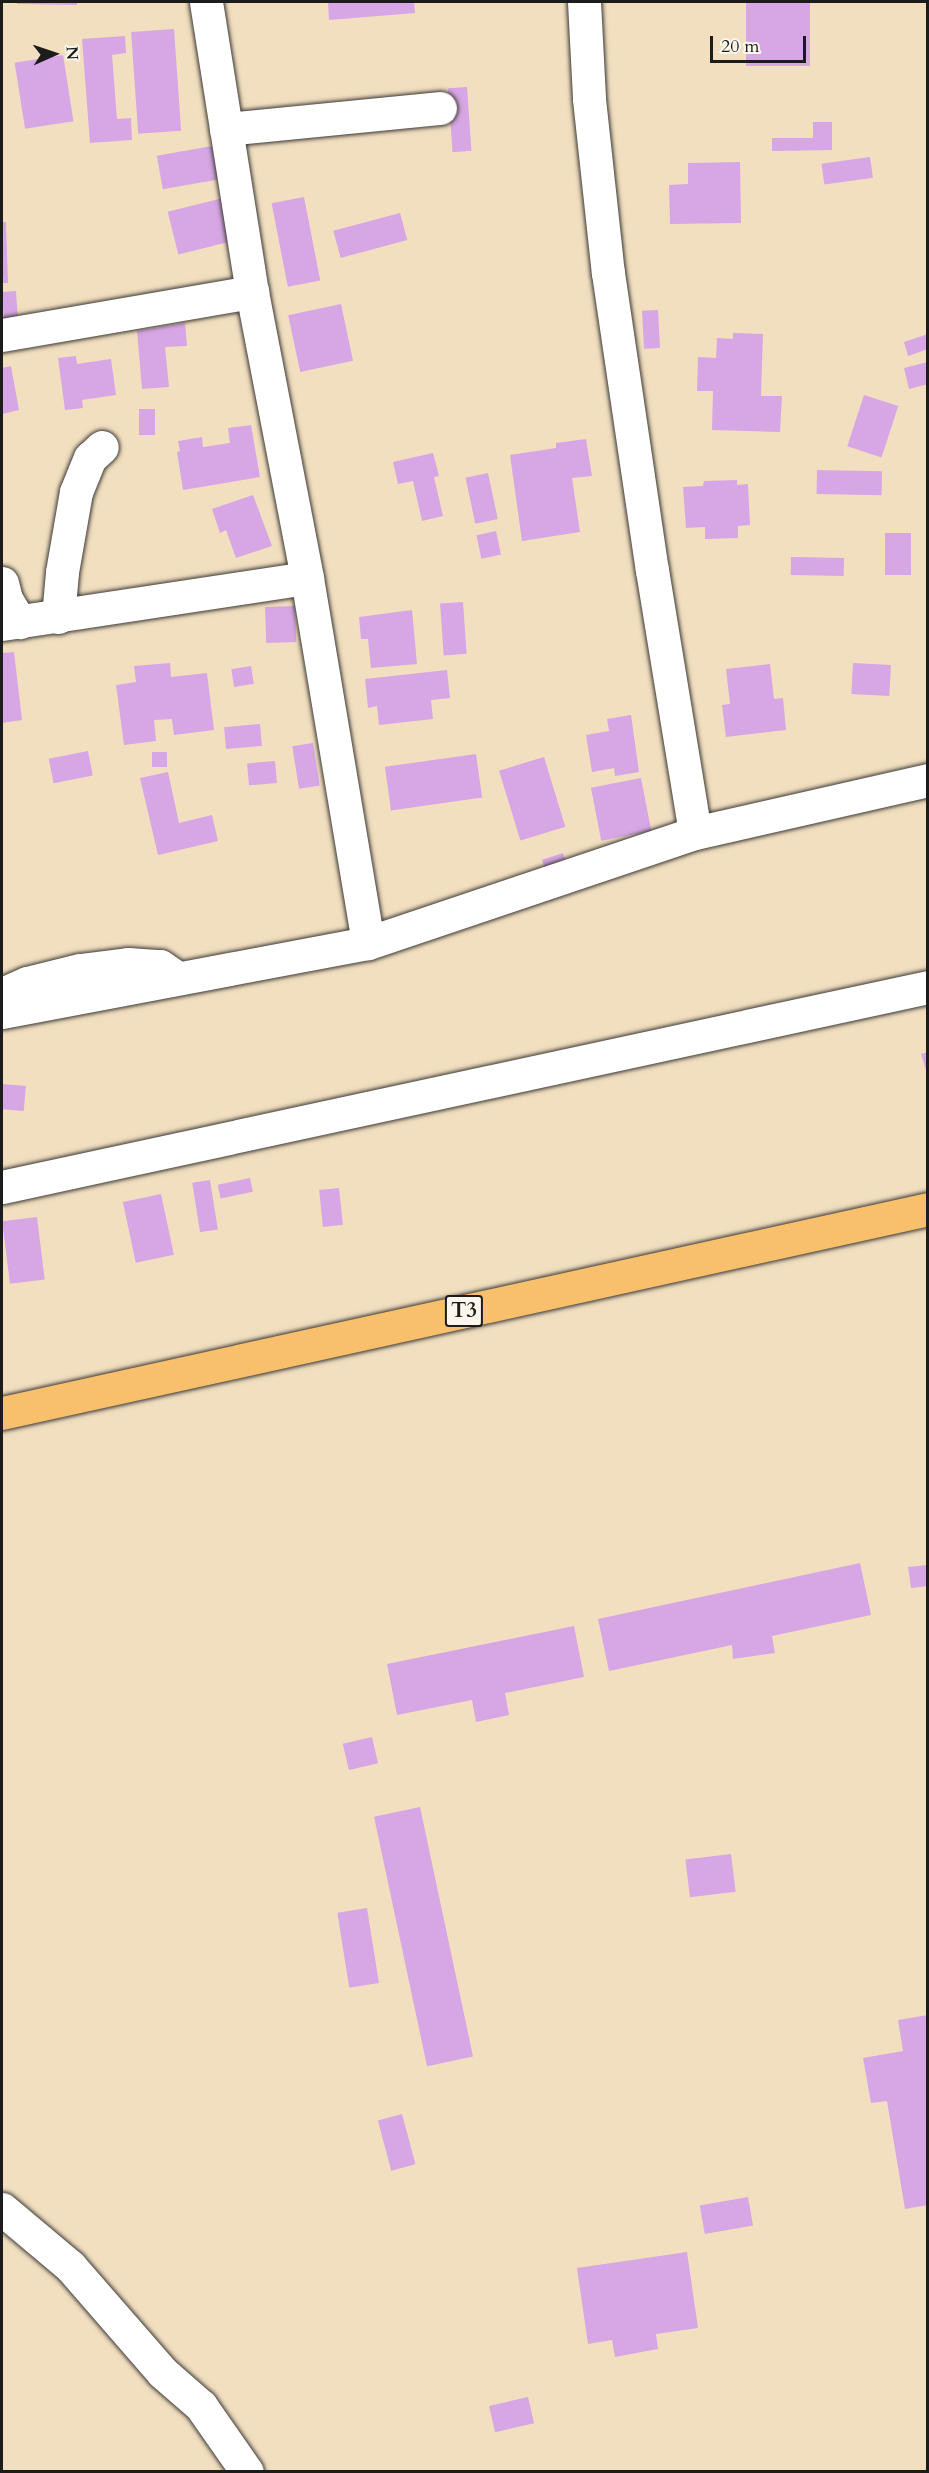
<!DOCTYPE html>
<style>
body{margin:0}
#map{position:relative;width:929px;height:2473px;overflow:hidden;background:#f2dfc0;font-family:Cardo,serif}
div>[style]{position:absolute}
.building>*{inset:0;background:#d7a6e4;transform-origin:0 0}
.roads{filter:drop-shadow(0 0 2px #3c3935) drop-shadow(0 0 2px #3c3935)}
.street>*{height:33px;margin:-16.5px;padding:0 16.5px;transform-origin:16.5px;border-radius:16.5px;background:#fff}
.highway>*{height:33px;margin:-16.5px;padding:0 16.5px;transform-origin:16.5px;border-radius:16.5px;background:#f8bf6c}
span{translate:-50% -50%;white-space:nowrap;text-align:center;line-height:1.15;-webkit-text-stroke:5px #fbf7ec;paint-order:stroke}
.shield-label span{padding:2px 4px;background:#fbf7ec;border:2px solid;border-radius:4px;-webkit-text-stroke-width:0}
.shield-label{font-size:21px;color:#1c1c1c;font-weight:700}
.frame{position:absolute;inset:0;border:3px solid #1c1c1c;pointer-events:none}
.north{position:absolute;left:24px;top:24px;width:60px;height:60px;-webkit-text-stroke:4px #fbf7ec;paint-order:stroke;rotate:87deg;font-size:16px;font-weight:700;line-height:24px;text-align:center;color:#1c1c1c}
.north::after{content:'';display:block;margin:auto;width:21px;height:27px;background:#1c1c1c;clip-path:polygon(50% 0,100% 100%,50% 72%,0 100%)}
.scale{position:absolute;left:710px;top:36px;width:96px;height:27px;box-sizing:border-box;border:3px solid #1c1c1c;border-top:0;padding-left:8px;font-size:18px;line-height:21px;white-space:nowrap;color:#1c1c1c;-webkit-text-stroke:4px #fbf7ec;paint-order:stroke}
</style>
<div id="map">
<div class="building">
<i style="clip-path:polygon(17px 2px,77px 2px,77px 5px,17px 4px)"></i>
<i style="clip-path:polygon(328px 2px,414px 2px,415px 13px,329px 20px)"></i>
<i style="left:746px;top:2px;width:64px;height:64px"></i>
<i style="left:174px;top:29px;width:102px;height:43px;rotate:86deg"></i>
<i style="clip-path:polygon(125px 36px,126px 53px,112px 55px,117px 119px,131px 118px,132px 140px,90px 143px,82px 39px)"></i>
<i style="left:63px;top:55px;width:67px;height:49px;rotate:81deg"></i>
<i style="left:467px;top:87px;width:64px;height:19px;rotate:86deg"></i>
<i style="clip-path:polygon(813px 122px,832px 122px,832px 150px,772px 151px,772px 138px,813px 138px)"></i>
<i style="left:212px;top:146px;width:34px;height:56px;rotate:80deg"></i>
<i style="left:870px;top:157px;width:21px;height:49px;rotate:82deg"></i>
<i style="clip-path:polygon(740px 162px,741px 223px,670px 224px,669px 185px,688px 184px,688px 163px)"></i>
<i style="left:304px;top:197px;width:85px;height:33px;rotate:79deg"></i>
<i style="left:223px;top:198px;width:44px;height:57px;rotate:76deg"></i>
<i style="left:400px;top:213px;width:28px;height:69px;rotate:75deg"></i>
<i style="clip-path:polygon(2px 222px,6px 222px,8px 283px,2px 283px)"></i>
<i style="left:16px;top:291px;width:29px;height:14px;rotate:86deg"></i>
<i style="left:341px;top:304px;width:58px;height:54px;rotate:78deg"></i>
<i style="left:658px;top:310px;width:38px;height:16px;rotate:87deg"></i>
<i style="clip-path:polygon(185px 323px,187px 346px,165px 347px,169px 387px,142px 389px,137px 331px)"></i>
<i style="clip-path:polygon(733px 333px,763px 334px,761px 396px,782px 396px,780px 432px,712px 430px,713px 391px,697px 391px,698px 357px,716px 358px,717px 338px,733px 339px)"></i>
<i style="clip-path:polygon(928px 334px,928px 349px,908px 356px,904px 342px)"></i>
<i style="clip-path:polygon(76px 356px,77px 364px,111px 359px,116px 395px,82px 400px,83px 408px,65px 410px,58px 358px)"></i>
<i style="clip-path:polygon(928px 362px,928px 384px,909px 389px,904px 368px)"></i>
<i style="clip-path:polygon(11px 366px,19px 410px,2px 414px,2px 368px)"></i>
<i style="left:864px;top:395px;width:36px;height:54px;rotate:18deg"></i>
<i style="left:139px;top:409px;width:16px;height:26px"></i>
<i style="clip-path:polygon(251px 425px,260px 477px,183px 490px,177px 452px,180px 451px,178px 441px,202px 437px,203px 447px,230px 443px,228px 428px)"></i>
<i style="clip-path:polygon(586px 439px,592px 476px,572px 478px,580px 532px,522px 541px,510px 455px,556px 448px,556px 443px)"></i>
<i style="clip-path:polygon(433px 453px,439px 476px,434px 477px,443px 516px,422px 521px,413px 481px,398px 484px,393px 462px)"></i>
<i style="left:817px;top:470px;width:65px;height:24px;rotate:1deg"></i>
<i style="left:488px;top:473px;width:47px;height:23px;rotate:78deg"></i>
<i style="clip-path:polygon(737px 480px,737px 485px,748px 484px,750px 525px,738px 526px,738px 538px,705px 539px,705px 527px,686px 528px,683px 487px,703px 486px,704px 481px)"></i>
<i style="clip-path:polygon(253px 495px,272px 546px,236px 558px,226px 530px,220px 533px,212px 509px)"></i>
<i style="left:496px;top:531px;width:24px;height:20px;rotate:78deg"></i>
<i style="left:911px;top:533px;width:42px;height:26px;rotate:90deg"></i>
<i style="left:791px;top:557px;width:53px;height:18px;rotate:1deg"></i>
<i style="left:463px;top:602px;width:52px;height:23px;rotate:86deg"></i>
<i style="left:295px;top:606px;width:36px;height:30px;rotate:88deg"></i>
<i style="clip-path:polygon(412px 610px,417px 664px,371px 668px,368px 639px,361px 639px,359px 617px)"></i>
<i style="clip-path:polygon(14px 652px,22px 720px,2px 723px,2px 653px)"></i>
<i style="clip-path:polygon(170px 663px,171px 677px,207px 673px,214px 730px,174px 735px,172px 719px,154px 720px,156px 741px,124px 745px,116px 685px,136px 682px,134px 666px)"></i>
<i style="left:853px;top:663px;width:38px;height:31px;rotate:3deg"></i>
<i style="clip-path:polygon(770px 664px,774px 699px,783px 698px,786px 730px,726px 737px,722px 705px,730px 704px,726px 669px)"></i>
<i style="left:251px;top:666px;width:18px;height:20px;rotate:81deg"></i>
<i style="clip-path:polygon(447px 670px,450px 698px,431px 700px,433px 719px,379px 725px,377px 706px,368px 708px,365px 679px)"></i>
<i style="clip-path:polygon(631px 715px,639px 772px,615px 776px,614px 768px,592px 772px,586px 735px,609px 731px,607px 719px)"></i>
<i style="left:260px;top:724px;width:22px;height:36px;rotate:85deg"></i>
<i style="left:313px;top:743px;width:43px;height:21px;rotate:81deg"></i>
<i style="left:88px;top:751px;width:25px;height:40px;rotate:79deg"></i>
<i style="left:167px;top:752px;width:15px;height:15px;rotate:90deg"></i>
<i style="left:476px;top:754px;width:44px;height:92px;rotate:82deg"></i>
<i style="left:544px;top:757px;width:73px;height:47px;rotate:73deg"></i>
<i style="left:275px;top:761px;width:22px;height:28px;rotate:85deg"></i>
<i style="clip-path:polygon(168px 772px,179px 823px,212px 815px,218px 841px,158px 855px,140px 778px)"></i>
<i style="left:641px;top:778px;width:54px;height:51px;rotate:79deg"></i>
<i style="left:563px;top:853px;width:20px;height:22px;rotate:72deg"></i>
<i style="clip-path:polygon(928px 1052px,928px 1070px,926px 1070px,921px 1054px)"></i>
<i style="left:2px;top:1084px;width:24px;height:25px;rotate:5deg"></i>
<i style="left:250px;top:1178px;width:14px;height:33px;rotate:78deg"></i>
<i style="left:210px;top:1180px;width:50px;height:18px;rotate:81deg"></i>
<i style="left:339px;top:1188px;width:37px;height:20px;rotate:84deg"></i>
<i style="left:161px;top:1194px;width:62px;height:39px;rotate:78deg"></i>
<i style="left:37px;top:1217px;width:63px;height:35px;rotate:83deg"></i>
<i style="clip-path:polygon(860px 1563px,871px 1615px,772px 1636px,775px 1653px,733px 1659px,732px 1645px,609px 1671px,598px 1619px)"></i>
<i style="clip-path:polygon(928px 1565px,928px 1586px,911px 1588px,908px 1567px)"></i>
<i style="clip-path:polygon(574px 1626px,584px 1677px,505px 1693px,509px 1715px,476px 1722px,472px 1700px,397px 1715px,387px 1664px)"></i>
<i style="left:372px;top:1737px;width:27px;height:30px;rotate:77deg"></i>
<i style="left:420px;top:1807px;width:255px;height:47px;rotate:78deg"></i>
<i style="left:731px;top:1854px;width:38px;height:46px;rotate:83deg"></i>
<i style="left:367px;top:1908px;width:76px;height:30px;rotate:81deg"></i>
<i style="clip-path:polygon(928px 2015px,928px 2205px,905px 2209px,887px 2101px,871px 2103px,863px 2058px,903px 2051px,898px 2020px)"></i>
<i style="left:402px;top:2114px;width:52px;height:25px;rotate:75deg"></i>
<i style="left:748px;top:2197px;width:29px;height:49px;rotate:80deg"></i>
<i style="clip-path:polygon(687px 2252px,698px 2328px,656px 2334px,658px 2349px,615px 2357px,612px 2340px,588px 2344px,577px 2268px)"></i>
<i style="left:528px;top:2397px;width:27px;height:40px;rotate:77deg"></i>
</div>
<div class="roads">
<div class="street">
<i style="left:206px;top:2px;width:294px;rotate:81deg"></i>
<i style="left:252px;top:292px;width:291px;rotate:79.1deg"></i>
<i style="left:307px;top:578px;width:370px;rotate:80.5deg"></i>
<i style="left:584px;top:2px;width:97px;rotate:87deg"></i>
<i style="left:589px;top:99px;width:175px;rotate:83.8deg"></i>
<i style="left:608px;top:273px;width:300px;rotate:81.6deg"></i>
<i style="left:652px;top:570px;width:266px;rotate:80.7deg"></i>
<i style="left:226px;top:129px;width:215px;rotate:-5.6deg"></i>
<i style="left:2px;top:335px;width:254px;rotate:-9.8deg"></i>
<i style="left:2px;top:583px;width:16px;rotate:76deg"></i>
<i style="left:6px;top:599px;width:27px;rotate:59deg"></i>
<i style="left:58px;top:617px;width:45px;rotate:-84.9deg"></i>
<i style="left:62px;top:572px;width:81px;rotate:-80.1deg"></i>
<i style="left:76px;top:492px;width:37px;rotate:-68deg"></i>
<i style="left:90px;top:458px;width:16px;rotate:-43deg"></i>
<i style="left:2px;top:624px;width:308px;rotate:-8.6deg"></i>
<i style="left:2px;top:994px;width:27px;rotate:-24deg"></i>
<i style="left:27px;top:983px;width:55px;rotate:-13.8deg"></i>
<i style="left:80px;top:970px;width:48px;rotate:-7.1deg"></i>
<i style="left:128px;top:964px;width:32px;rotate:4deg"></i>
<i style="left:160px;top:966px;width:18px;rotate:34deg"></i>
<i style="left:2px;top:1012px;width:372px;rotate:-10.7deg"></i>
<i style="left:368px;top:943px;width:345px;rotate:-18.6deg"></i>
<i style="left:695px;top:833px;width:239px;rotate:-12.8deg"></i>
<i style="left:2px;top:1187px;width:947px;rotate:-12.19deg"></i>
<i style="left:2px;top:2209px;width:89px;rotate:40deg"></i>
<i style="left:70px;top:2266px;width:140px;rotate:49deg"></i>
<i style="left:162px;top:2372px;width:52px;rotate:41.1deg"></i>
<i style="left:201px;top:2406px;width:80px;rotate:55.1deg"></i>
</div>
<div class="highway">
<i style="left:2px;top:1413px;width:948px;rotate:-12.42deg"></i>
</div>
</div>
<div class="shield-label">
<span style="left:464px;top:1311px">T3</span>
</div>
<div class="frame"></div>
<div class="north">N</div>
<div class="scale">20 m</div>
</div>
